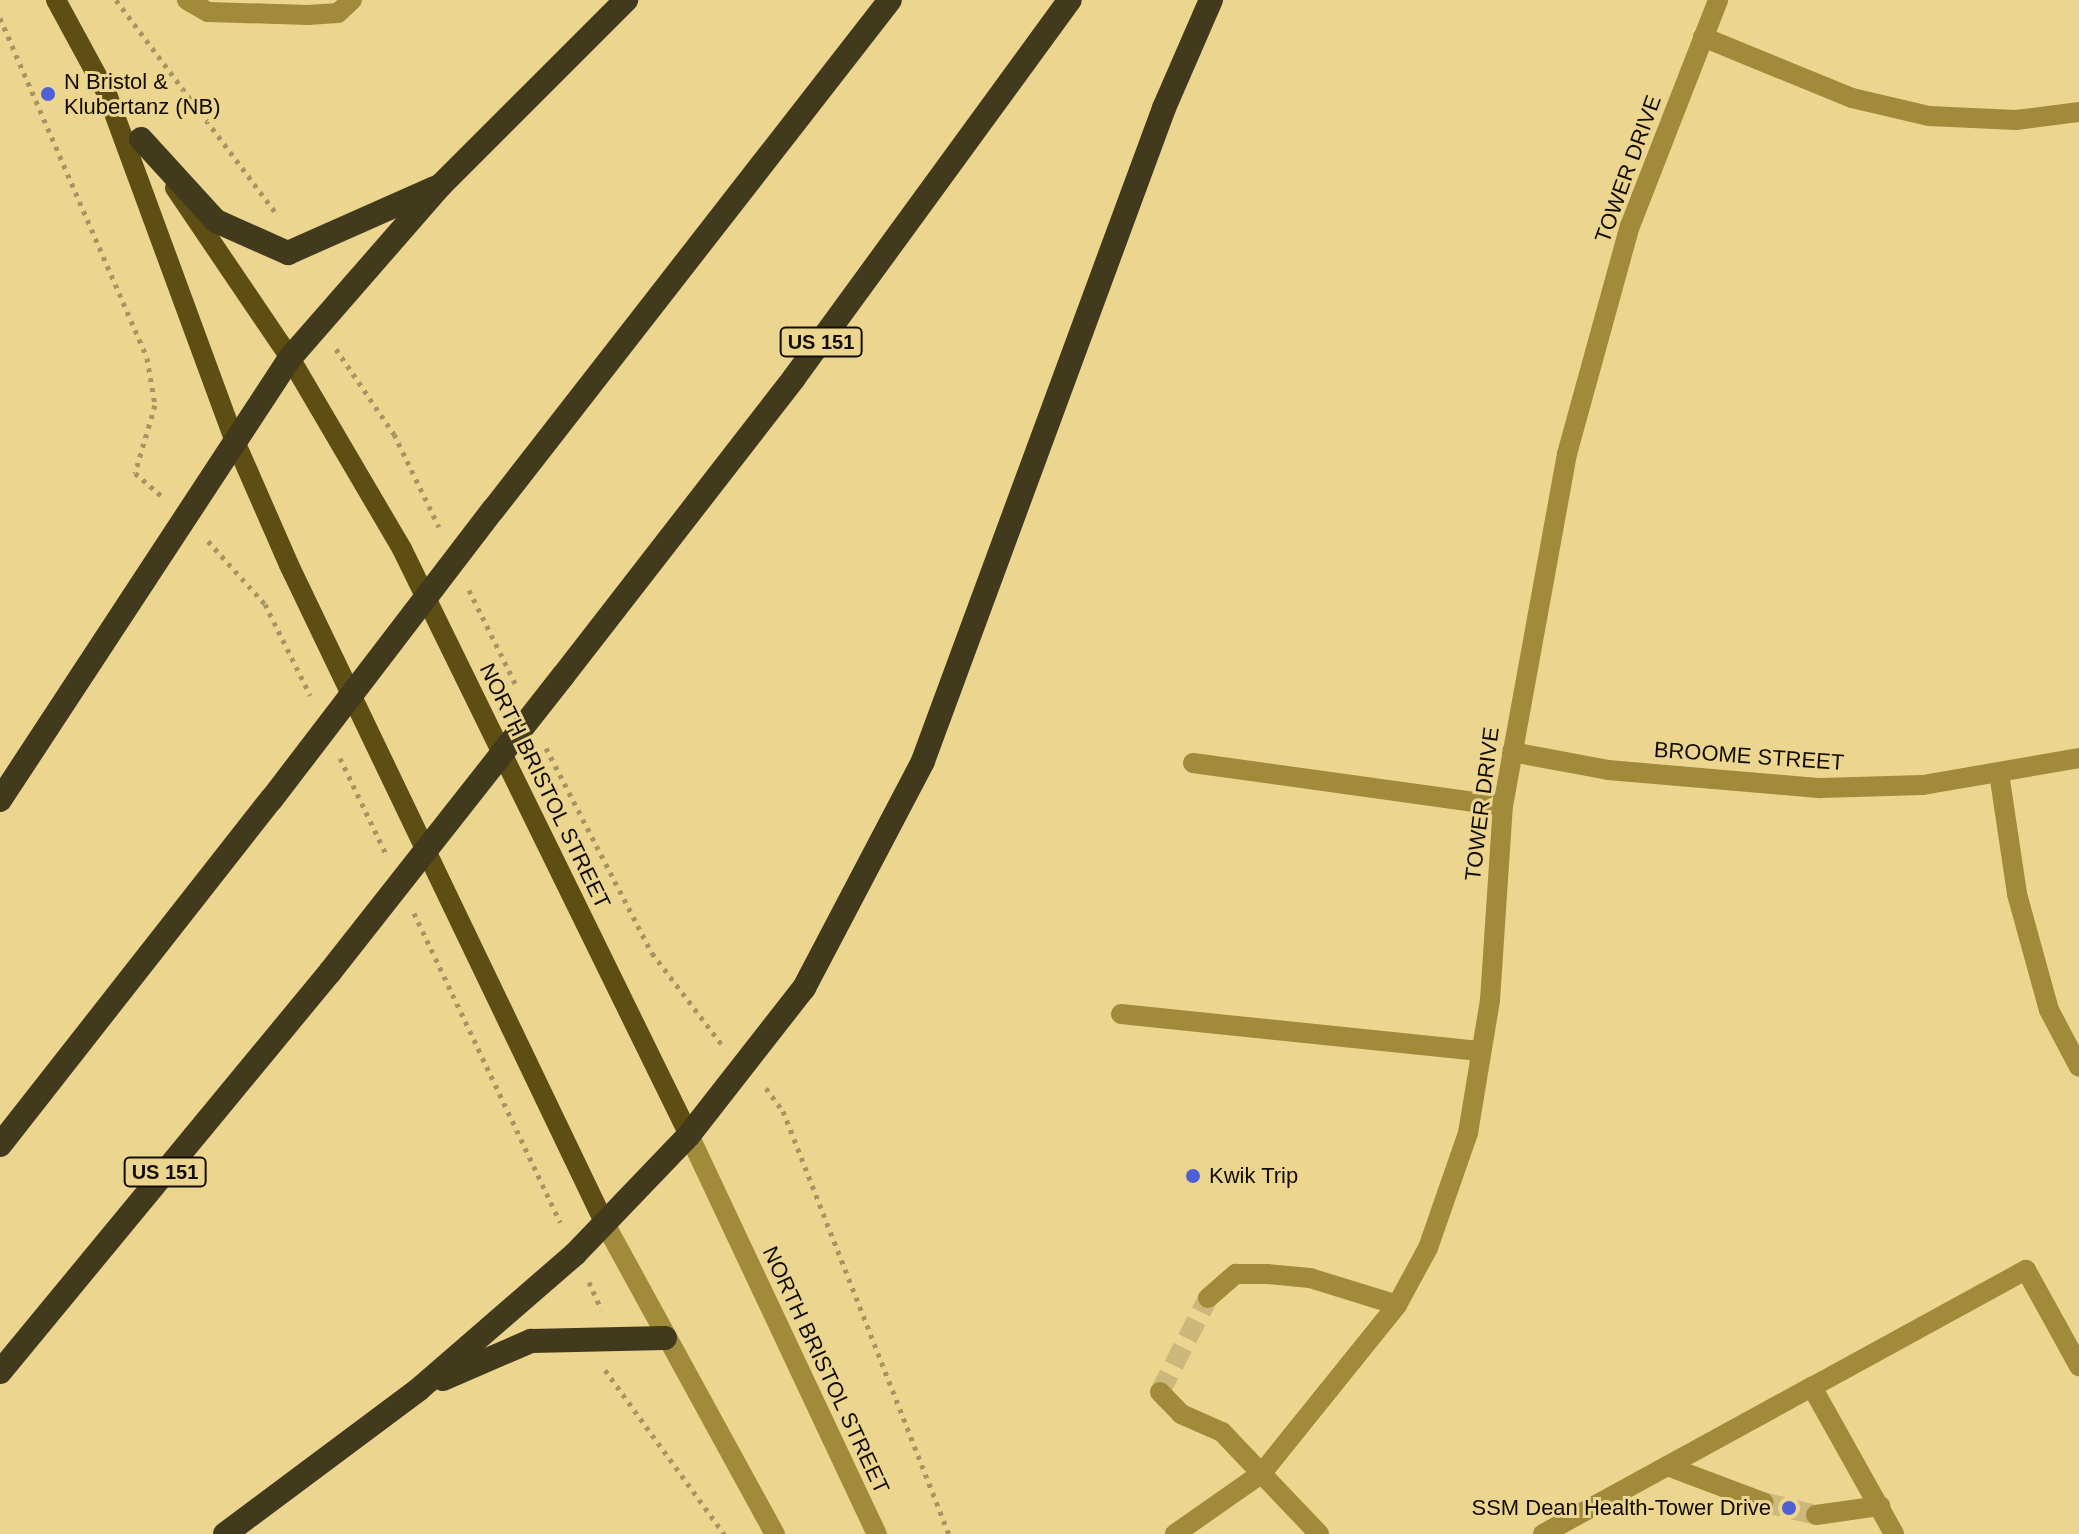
<!DOCTYPE html>
<style>
body{margin:0}
#map{position:relative;width:2079px;height:1534px;overflow:hidden;background:#ecd68f;font-family:Helvetica,sans-serif}
div>[style]{position:absolute}
.minor-tunnel>*{height:20px;margin-top:-10px;transform-origin:0;background:repeating-linear-gradient(90deg,#cbb87a 0 20px,transparent 0 30px)}
.path>*{height:5px;margin-top:-2.5px;transform-origin:0;background:repeating-linear-gradient(90deg,#a59561 0 4px,transparent 0 10px)}
.minor>*{height:20px;margin:-10px;padding:0 10px;transform-origin:10px;border-radius:10px;background:#a28a3b}
.major>*{height:20px;margin:-10px;padding:0 10px;transform-origin:10px;border-radius:10px;background:#5e4e13}
.highway>*{height:24px;margin:-12px;padding:0 12px;transform-origin:12px;border-radius:12px;background:#423a1d}
.highway-bridge>*{height:24px;margin:-12px;padding:0 12px;transform-origin:12px;border-radius:12px;background:#423a1d}
.dots>*{width:22px;height:22px;translate:-50% -50%;box-sizing:border-box;border:4px solid #ecd68f;border-radius:50%}
span{translate:-50% -50%;white-space:nowrap;text-align:center;line-height:1.15;-webkit-text-stroke:6px #ecd68f;paint-order:stroke}
.shield-label span{padding:2px 6px;background:#ecd68f;border:2px solid;border-radius:6px;-webkit-text-stroke-width:0}
.shield-label{font-size:20px;color:#120c00;font-weight:700}
.poi-label{font-size:22px;color:#120c00}
.left{translate:0 -50%;text-align:left}
.right{translate:-100% -50%;text-align:right}
.street-label{font-size:22px;color:#120c00}
</style>
<div id="map">
<div class="minor-tunnel">
<i style="left:1160px;top:1392px;width:106px;rotate:-62.9deg"></i>
<i style="left:1763px;top:1502px;width:55px;rotate:13.8deg"></i>
</div>
<div class="path">
<i style="left:116px;top:0;width:266px;rotate:53.1deg"></i>
<i style="left:0;top:18px;width:370px;rotate:66.6deg"></i>
<i style="left:147px;top:358px;width:48px;rotate:80.3deg"></i>
<i style="left:155px;top:405px;width:71px;rotate:106.4deg"></i>
<i style="left:135px;top:473px;width:38px;rotate:41deg"></i>
<i style="left:336px;top:349px;width:103px;rotate:55.7deg"></i>
<i style="left:394px;top:434px;width:103px;rotate:64.2deg"></i>
<i style="left:208px;top:541px;width:85px;rotate:47.9deg"></i>
<i style="left:265px;top:604px;width:102px;rotate:63.7deg"></i>
<i style="left:469px;top:590px;width:106px;rotate:63.7deg"></i>
<i style="left:546px;top:748px;width:231px;rotate:62.7deg"></i>
<i style="left:652px;top:953px;width:116px;rotate:52.7deg"></i>
<i style="left:340px;top:758px;width:106px;rotate:64.4deg"></i>
<i style="left:414px;top:913px;width:342px;rotate:64.7deg"></i>
<i style="left:766px;top:1088px;width:29px;rotate:54deg"></i>
<i style="left:783px;top:1111px;width:454px;rotate:68.6deg"></i>
<i style="left:589px;top:1282px;width:30px;rotate:66deg"></i>
<i style="left:605px;top:1370px;width:203px;rotate:54deg"></i>
</div>
<div class="minor">
<i style="left:187px;top:0;width:24px;rotate:30deg"></i>
<i style="left:208px;top:12px;width:100px;rotate:1.7deg"></i>
<i style="left:308px;top:15px;width:30px;rotate:-4deg"></i>
<i style="left:338px;top:13px;width:19px;rotate:-43deg"></i>
<i style="left:1703px;top:37px;width:161px;rotate:22.3deg"></i>
<i style="left:1852px;top:98px;width:79px;rotate:13.2deg"></i>
<i style="left:1929px;top:116px;width:87px;rotate:2.6deg"></i>
<i style="left:2016px;top:120px;width:64px;rotate:-7.2deg"></i>
<i style="left:1512px;top:752px;width:98px;rotate:10.6deg"></i>
<i style="left:1608px;top:770px;width:213px;rotate:4.9deg"></i>
<i style="left:1820px;top:788px;width:103px;rotate:-1.7deg"></i>
<i style="left:1923px;top:785px;width:158px;rotate:-9.8deg"></i>
<i style="left:1193px;top:763px;width:313px;rotate:7.9deg"></i>
<i style="left:1999px;top:773px;width:122px;rotate:81.5deg"></i>
<i style="left:2017px;top:894px;width:120px;rotate:74.6deg"></i>
<i style="left:2049px;top:1010px;width:64px;rotate:62.2deg"></i>
<i style="left:1121px;top:1014px;width:360px;rotate:5.9deg"></i>
<i style="left:689px;top:1135px;width:441px;rotate:64.8deg"></i>
<i style="left:604px;top:1222px;width:356px;rotate:61.3deg"></i>
<i style="left:1208px;top:1298px;width:37px;rotate:-41deg"></i>
<i style="left:1236px;top:1274px;width:31px"></i>
<i style="left:1267px;top:1274px;width:43px;rotate:5.3deg"></i>
<i style="left:1310px;top:1278px;width:91px;rotate:17.2deg"></i>
<i style="left:1812px;top:1387px;width:244px;rotate:-28.7deg"></i>
<i style="left:2026px;top:1270px;width:110px;rotate:61.1deg"></i>
<i style="left:1160px;top:1392px;width:30px;rotate:46deg"></i>
<i style="left:1181px;top:1414px;width:45px;rotate:23.7deg"></i>
<i style="left:1222px;top:1432px;width:141px;rotate:46.4deg"></i>
<i style="left:1667px;top:1466px;width:103px;rotate:20.6deg"></i>
<i style="left:1816px;top:1515px;width:65px;rotate:-8deg"></i>
<i style="left:1175px;top:1534px;width:106px;rotate:-35deg"></i>
<i style="left:1262px;top:1473px;width:216px;rotate:-51.2deg"></i>
<i style="left:1397px;top:1305px;width:65px;rotate:-61.5deg"></i>
<i style="left:1428px;top:1248px;width:122px;rotate:-70.8deg"></i>
<i style="left:1468px;top:1133px;width:135px;rotate:-80.6deg"></i>
<i style="left:1490px;top:1000px;width:194px;rotate:-86.2deg"></i>
<i style="left:1503px;top:806px;width:358px;rotate:-79.7deg"></i>
<i style="left:1567px;top:454px;width:237px;rotate:-74.6deg"></i>
<i style="left:1630px;top:226px;width:243px;rotate:-68.7deg"></i>
<i style="left:1543px;top:1534px;width:307px;rotate:-28.7deg"></i>
<i style="left:1812px;top:1387px;width:168px;rotate:60.8deg"></i>
</div>
<div class="major">
<i style="left:56px;top:0;width:107px;rotate:61.5deg"></i>
<i style="left:107px;top:94px;width:368px;rotate:69.8deg"></i>
<i style="left:234px;top:439px;width:137px;rotate:66.4deg"></i>
<i style="left:289px;top:565px;width:729px;rotate:64.38deg"></i>
<i style="left:175px;top:188px;width:205px;rotate:55.9deg"></i>
<i style="left:290px;top:358px;width:221px;rotate:59.6deg"></i>
<i style="left:402px;top:549px;width:653px;rotate:63.91deg"></i>
</div>
<div class="highway">
<i style="left:141px;top:139px;width:111px;rotate:47.6deg"></i>
<i style="left:216px;top:221px;width:79px;rotate:24deg"></i>
<i style="left:288px;top:253px;width:161px;rotate:-23.9deg"></i>
<i style="left:493px;top:510px;width:646px;rotate:-52.1deg"></i>
<i style="left:563px;top:676px;width:377px;rotate:-52.2deg"></i>
<i style="left:794px;top:378px;width:468px;rotate:-53.9deg"></i>
<i style="left:0;top:800px;width:529px;rotate:-56.73deg"></i>
<i style="left:290px;top:358px;width:230px;rotate:-48.9deg"></i>
<i style="left:441px;top:185px;width:262px;rotate:-45deg"></i>
<i style="left:0;top:1145px;width:439px;rotate:-51.9deg"></i>
<i style="left:0;top:1372px;width:519px;rotate:-50.48deg"></i>
<i style="left:443px;top:1379px;width:96px;rotate:-23.4deg"></i>
<i style="left:531px;top:1341px;width:134px;rotate:-1.3deg"></i>
<i style="left:225px;top:1534px;width:241px;rotate:-36.7deg"></i>
<i style="left:418px;top:1390px;width:208px;rotate:-40.9deg"></i>
<i style="left:575px;top:1254px;width:165px;rotate:-46.2deg"></i>
<i style="left:689px;top:1135px;width:187px;rotate:-52deg"></i>
<i style="left:804px;top:988px;width:256px;rotate:-62.3deg"></i>
<i style="left:923px;top:761px;width:696px;rotate:-69.74deg"></i>
<i style="left:1164px;top:108px;width:118px;rotate:-66.5deg"></i>
</div>
<div class="highway-bridge">
<i style="left:271px;top:800px;width:365px;rotate:-52.6deg"></i>
<i style="left:330px;top:972px;width:377px;rotate:-51.8deg"></i>
</div>
<div class="dots">
<i style="left:48px;top:94px;background:#4f5fd5"></i>
<i style="left:1193px;top:1176px;background:#4f5fd5"></i>
<i style="left:1789px;top:1508px;background:#4f5fd5"></i>
</div>
<div class="shield-label">
<span style="left:821px;top:342px">US 151</span>
<span style="left:165px;top:1172px">US 151</span>
</div>
<div class="poi-label">
<span class="left" style="left:64px;top:94px">N Bristol &amp;<br>Klubertanz (NB)</span>
<span class="left" style="left:1209px;top:1176px">Kwik Trip</span>
<span class="right" style="left:1771px;top:1508px">SSM Dean Health-Tower Drive</span>
</div>
<div class="street-label">
<span style="left:1628px;top:169px;rotate:-70deg">TOWER DRIVE</span>
<span style="left:1749px;top:756px;rotate:4deg">BROOME STREET</span>
<span style="left:545px;top:786px;rotate:64deg">NORTH BRISTOL STREET</span>
<span style="left:1482px;top:804px;rotate:-83deg">TOWER DRIVE</span>
<span style="left:826px;top:1370px;rotate:65deg">NORTH BRISTOL STREET</span>
</div>
</div>
